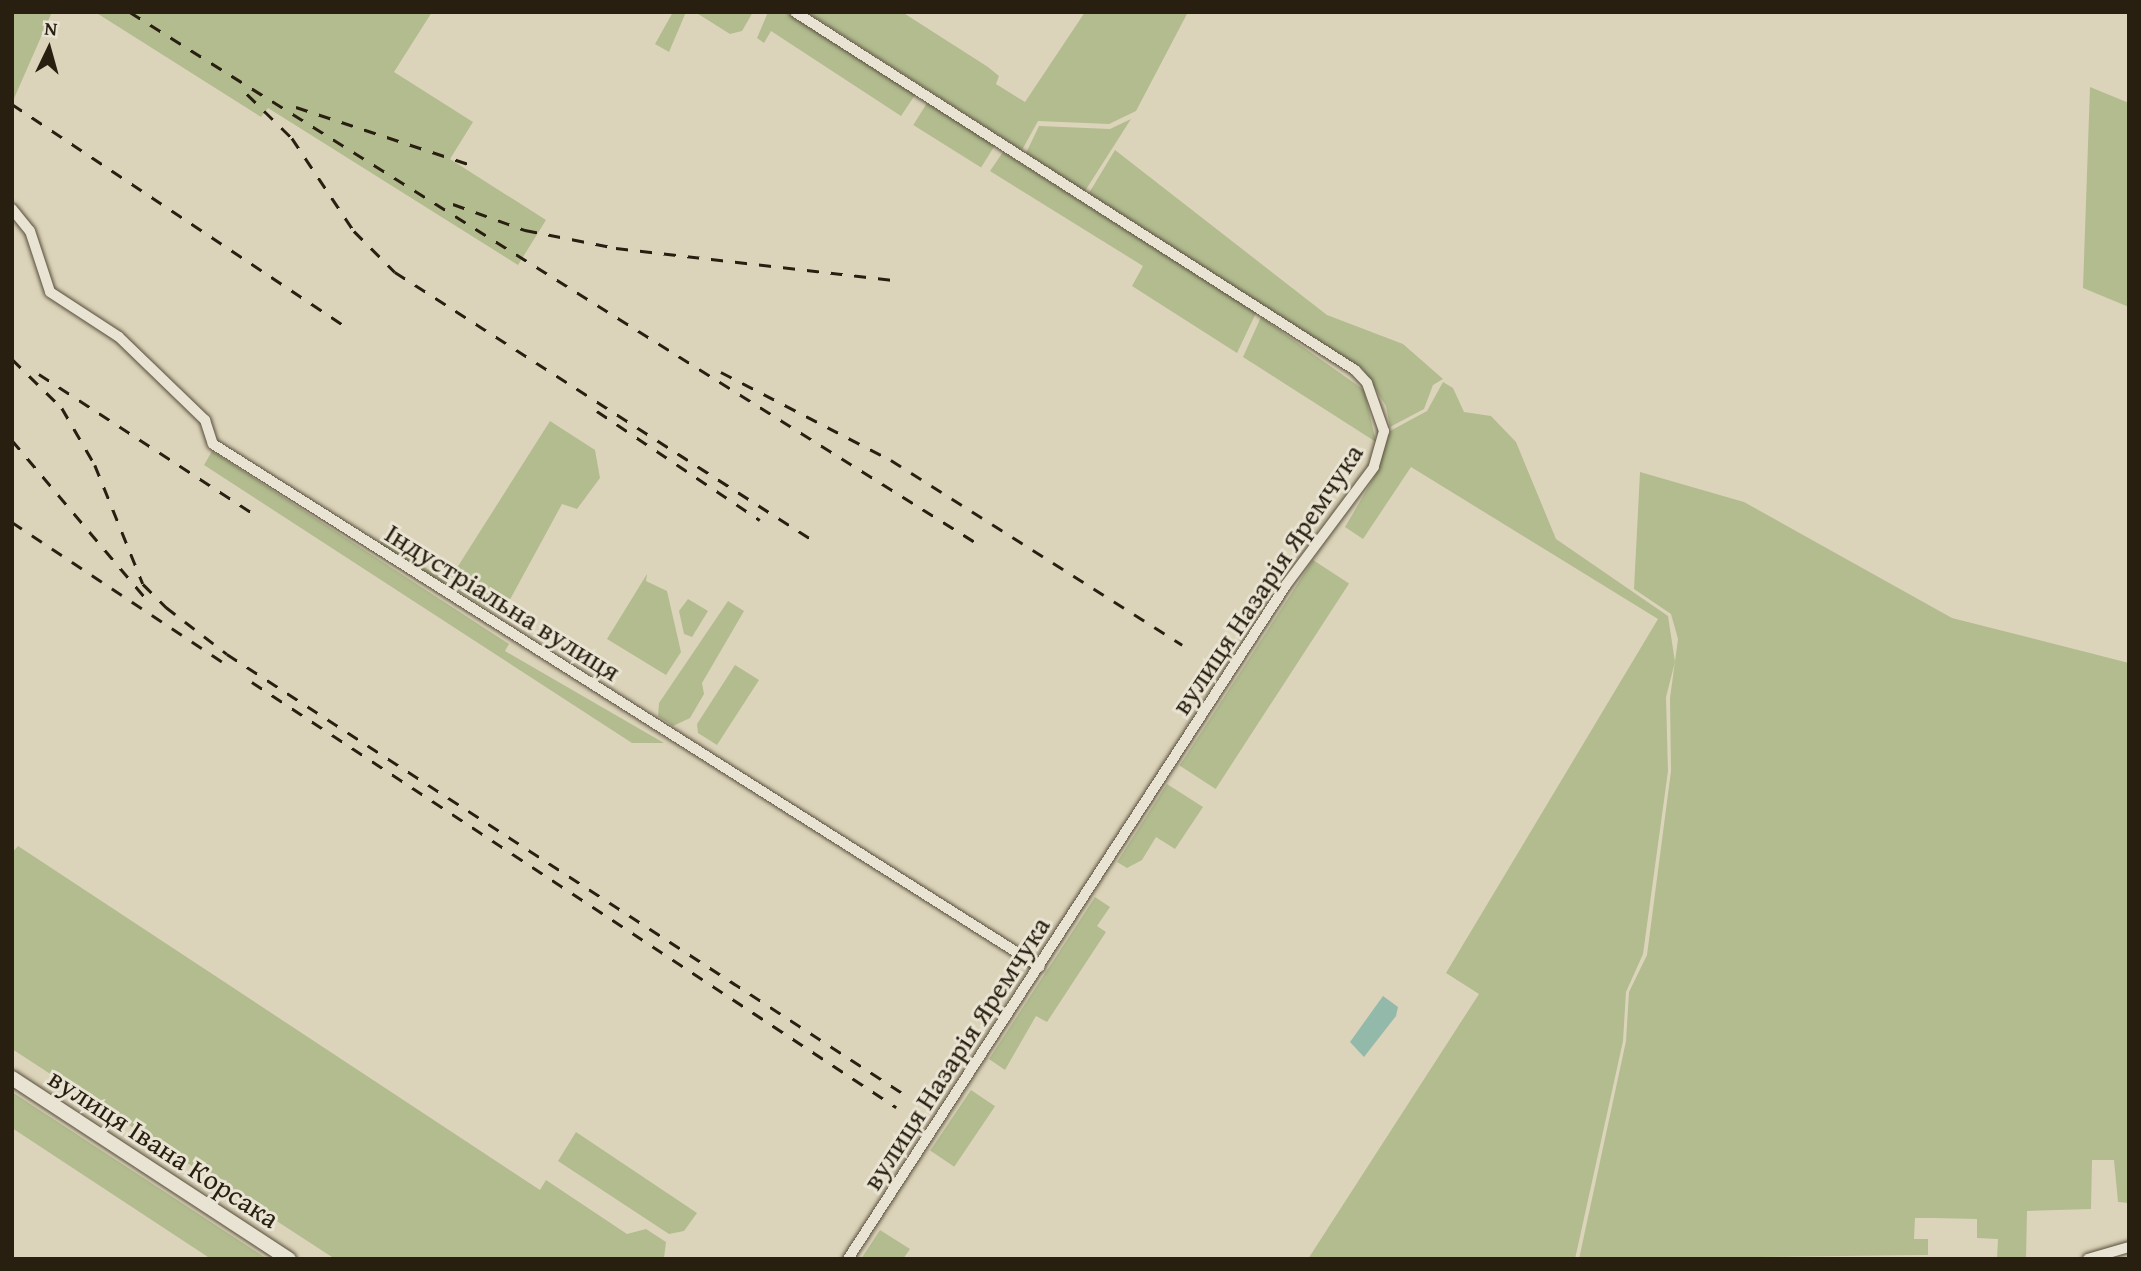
<!DOCTYPE html>
<meta charset="utf-8">
<style>
body{margin:0}
#map{position:relative;width:2141px;height:1271px;overflow:hidden;background:#dcd4ba;font-family:"Gentium Book Plus",serif}
div>[style]{position:absolute}
.green>*{inset:0;background:#b2bc8f;transform-origin:0 0}
.water>*{inset:0;background:#93b9ab}
.roads{filter:drop-shadow(0 0 2px #564c3b) drop-shadow(0 0 2px #564c3b)}
.street>*{height:10px;margin:-5px;padding:0 5px;transform-origin:5px;border-radius:5px;background:#e8e3d2}
.secondary>*{height:14px;margin:-7px;padding:0 7px;transform-origin:7px;border-radius:7px;background:#e8e3d2}
.rail>*{height:2.5px;margin-top:-1.25px;transform-origin:0;background:repeating-linear-gradient(90deg,#291f11 0 12px,transparent 0 24px)}
span{translate:-50% -50%;white-space:nowrap;text-align:center;line-height:1.15;-webkit-text-stroke:6px #e8e3d2;paint-order:stroke}
.street-label{font-size:28px;color:#291f11}
.frame{position:absolute;inset:0;border:14px solid #291f11;pointer-events:none}
.north{position:absolute;left:14px;top:14px;width:70px;height:70px;-webkit-text-stroke:5px #e8e3d2;paint-order:stroke;rotate:5deg;font-size:19px;font-weight:700;line-height:28px;text-align:center;color:#291f11}
.north::after{content:'';display:block;margin:auto;width:24px;height:32px;background:#291f11;clip-path:polygon(50% 0,100% 100%,50% 72%,0 100%)}
</style>
<div id="map">
<div class="green">
<i style="clip-path:polygon(12px 12px,52px 12px,12px 103px)"></i>
<i style="clip-path:polygon(95px 12px,432px 12px,394px 72px,473px 122px,450px 159px,546px 220px,518px 265px,268px 108px,261px 117px)"></i>
<i style="clip-path:polygon(673px 12px,686px 12px,669px 52px,655px 44px)"></i>
<i style="clip-path:polygon(695px 12px,753px 12px,742px 31px,730px 34px)"></i>
<i style="clip-path:polygon(768px 12px,785px 12px,915px 95px,901px 116px,771px 31px,764px 43px,757px 38px)"></i>
<i style="clip-path:polygon(807px 12px,902px 12px,988px 67px,999px 76px,996px 84px,1025px 102px,1085px 12px,1188px 12px,1136px 111px,1109px 124px,1038px 121px,1022px 150px)"></i>
<i style="clip-path:polygon(2090px 87px,2129px 103px,2129px 307px,2083px 288px)"></i>
<i style="left:927px;top:103px;width:80px;height:26px;rotate:32deg"></i>
<i style="clip-path:polygon(1131px 119px,1085px 191px,1026px 153px,1039px 126px,1110px 129px)"></i>
<i style="clip-path:polygon(1115px 150px,1327px 315px,1403px 344px,1443px 379px,1433px 385px,1424px 409px,1390px 427px,1386px 406px,1363px 369px,1089px 193px)"></i>
<i style="clip-path:polygon(1003px 152px,1256px 313px,1237px 353px,1132px 286px,1143px 266px,990px 171px)"></i>
<i style="clip-path:polygon(1261px 317px,1364px 390px,1376px 442px,1243px 357px)"></i>
<i style="clip-path:polygon(1443px 382px,1453px 388px,1464px 412px,1491px 416px,1516px 442px,1556px 539px,1668px 616px,1675px 662px,1666px 697px,1668px 771px,1643px 954px,1626px 992px,1623px 1041px,1575px 1259px,1308px 1259px,1479px 994px,1446px 973px,1658px 619px,1411px 467px,1363px 539px,1345px 527px,1376px 474px,1390px 431px,1427px 411px)"></i>
<i style="clip-path:polygon(550px 421px,595px 450px,600px 478px,577px 509px,562px 504px,501px 616px,379px 545px,382px 541px,448px 582px)"></i>
<i style="clip-path:polygon(212px 451px,509px 644px,505px 651px,664px 743px,632px 743px,204px 465px)"></i>
<i style="clip-path:polygon(1640px 472px,1744px 502px,1952px 618px,2129px 663px,2129px 1203px,2118px 1202px,2114px 1160px,2092px 1160px,2091px 1209px,2027px 1211px,2026px 1259px,1997px 1259px,1998px 1239px,1977px 1238px,1977px 1219px,1933px 1218px,1915px 1218px,1914px 1239px,1928px 1239px,1928px 1255px,1579px 1259px,1626px 1041px,1629px 992px,1647px 955px,1671px 771px,1670px 698px,1678px 639px,1671px 614px,1634px 589px)"></i>
<i style="left:1313px;top:560px;width:43px;height:245px;rotate:33deg"></i>
<i style="clip-path:polygon(647px 574px,646px 581px,667px 591px,681px 652px,666px 675px,607px 639px)"></i>
<i style="clip-path:polygon(688px 599px,708px 611px,692px 637px,684px 634px,679px 611px)"></i>
<i style="clip-path:polygon(728px 601px,744px 611px,702px 683px,704px 694px,690px 718px,673px 726px,658px 716px,659px 703px)"></i>
<i style="clip-path:polygon(735px 665px,759px 680px,717px 745px,698px 733px,697px 724px)"></i>
<i style="clip-path:polygon(1167px 784px,1203px 807px,1175px 849px,1156px 837px,1142px 860px,1127px 868px,1117px 862px)"></i>
<i style="clip-path:polygon(18px 846px,540px 1190px,546px 1180px,627px 1234px,646px 1229px,666px 1242px,664px 1258px,335px 1259px,12px 1049px,12px 853px)"></i>
<i style="clip-path:polygon(1095px 897px,1110px 907px,1097px 926px,1106px 932px,1047px 1022px,1036px 1016px,1005px 1070px,989px 1059px)"></i>
<i style="left:971px;top:1090px;width:29px;height:73px;rotate:34deg"></i>
<i style="clip-path:polygon(12px 1092px,266px 1258px,266px 1259px,211px 1259px,12px 1128px)"></i>
<i style="clip-path:polygon(576px 1132px,697px 1213px,684px 1231px,669px 1234px,558px 1161px)"></i>
<i style="clip-path:polygon(880px 1230px,910px 1249px,903px 1259px,861px 1259px)"></i>
</div>
<div class="water">
<i style="clip-path:polygon(1383px 996px,1398px 1007px,1396px 1016px,1364px 1057px,1350px 1042px)"></i>
</div>
<div class="roads">
<div class="street">
<i style="left:795px;top:12px;width:665px;rotate:32.59deg"></i>
<i style="left:1355px;top:370px;width:18px;rotate:47deg"></i>
<i style="left:1367px;top:383px;width:51px;rotate:70.5deg"></i>
<i style="left:1384px;top:431px;width:37px;rotate:106deg"></i>
<i style="left:1374px;top:467px;width:147px;rotate:126.7deg"></i>
<i style="left:1286px;top:585px;width:804px;rotate:123.02deg"></i>
<i style="left:12px;top:209px;width:28px;rotate:51deg"></i>
<i style="left:30px;top:231px;width:64px;rotate:71.8deg"></i>
<i style="left:50px;top:292px;width:82px;rotate:33.1deg"></i>
<i style="left:119px;top:337px;width:120px;rotate:44deg"></i>
<i style="left:205px;top:420px;width:25px;rotate:72deg"></i>
<i style="left:213px;top:444px;width:978px;rotate:32.31deg"></i>
<i style="left:2088px;top:1259px;width:43px;rotate:-16.3deg"></i>
</div>
<div class="secondary">
<i style="left:12px;top:1078px;width:331px;rotate:33.2deg"></i>
</div>
</div>
<div class="rail">
<i style="left:130px;top:12px;width:1001px;rotate:32.1deg"></i>
<i style="left:247px;top:94px;width:63px;rotate:44.4deg"></i>
<i style="left:292px;top:138px;width:112px;rotate:56.3deg"></i>
<i style="left:354px;top:231px;width:58px;rotate:45deg"></i>
<i style="left:395px;top:272px;width:494px;rotate:32.7deg"></i>
<i style="left:12px;top:104px;width:405px;rotate:33.7deg"></i>
<i style="left:296px;top:107px;width:184px;rotate:18.3deg"></i>
<i style="left:453px;top:204px;width:77px;rotate:19.9deg"></i>
<i style="left:525px;top:230px;width:93px;rotate:11.2deg"></i>
<i style="left:616px;top:248px;width:279px;rotate:6.6deg"></i>
<i style="left:12px;top:359px;width:70px;rotate:44.4deg"></i>
<i style="left:62px;top:408px;width:66px;rotate:59.9deg"></i>
<i style="left:95px;top:465px;width:128px;rotate:68deg"></i>
<i style="left:143px;top:584px;width:33px;rotate:45deg"></i>
<i style="left:166px;top:607px;width:77px;rotate:37.6deg"></i>
<i style="left:227px;top:654px;width:811px;rotate:33.02deg"></i>
<i style="left:721px;top:372px;width:191px;rotate:27.4deg"></i>
<i style="left:891px;top:460px;width:345px;rotate:32.4deg"></i>
<i style="left:39px;top:374px;width:258px;rotate:33.1deg"></i>
<i style="left:597px;top:411px;width:196px;rotate:33.8deg"></i>
<i style="left:12px;top:440px;width:209px;rotate:49.8deg"></i>
<i style="left:12px;top:522px;width:258px;rotate:33.6deg"></i>
<i style="left:252px;top:682px;width:772px;rotate:33.42deg"></i>
</div>
<div class="street-label">
<span style="left:1267px;top:579px;rotate:-56deg">вулиця Назарія Яремчука</span>
<span style="left:503px;top:602px;rotate:32deg">Індустріальна вулиця</span>
<span style="left:956px;top:1053px;rotate:-57deg">вулиця Назарія Яремчука</span>
<span style="left:164px;top:1148px;rotate:33deg">вулиця Івана Корсака</span>
</div>
<div class="frame"></div>
<div class="north">N</div>
</div>
